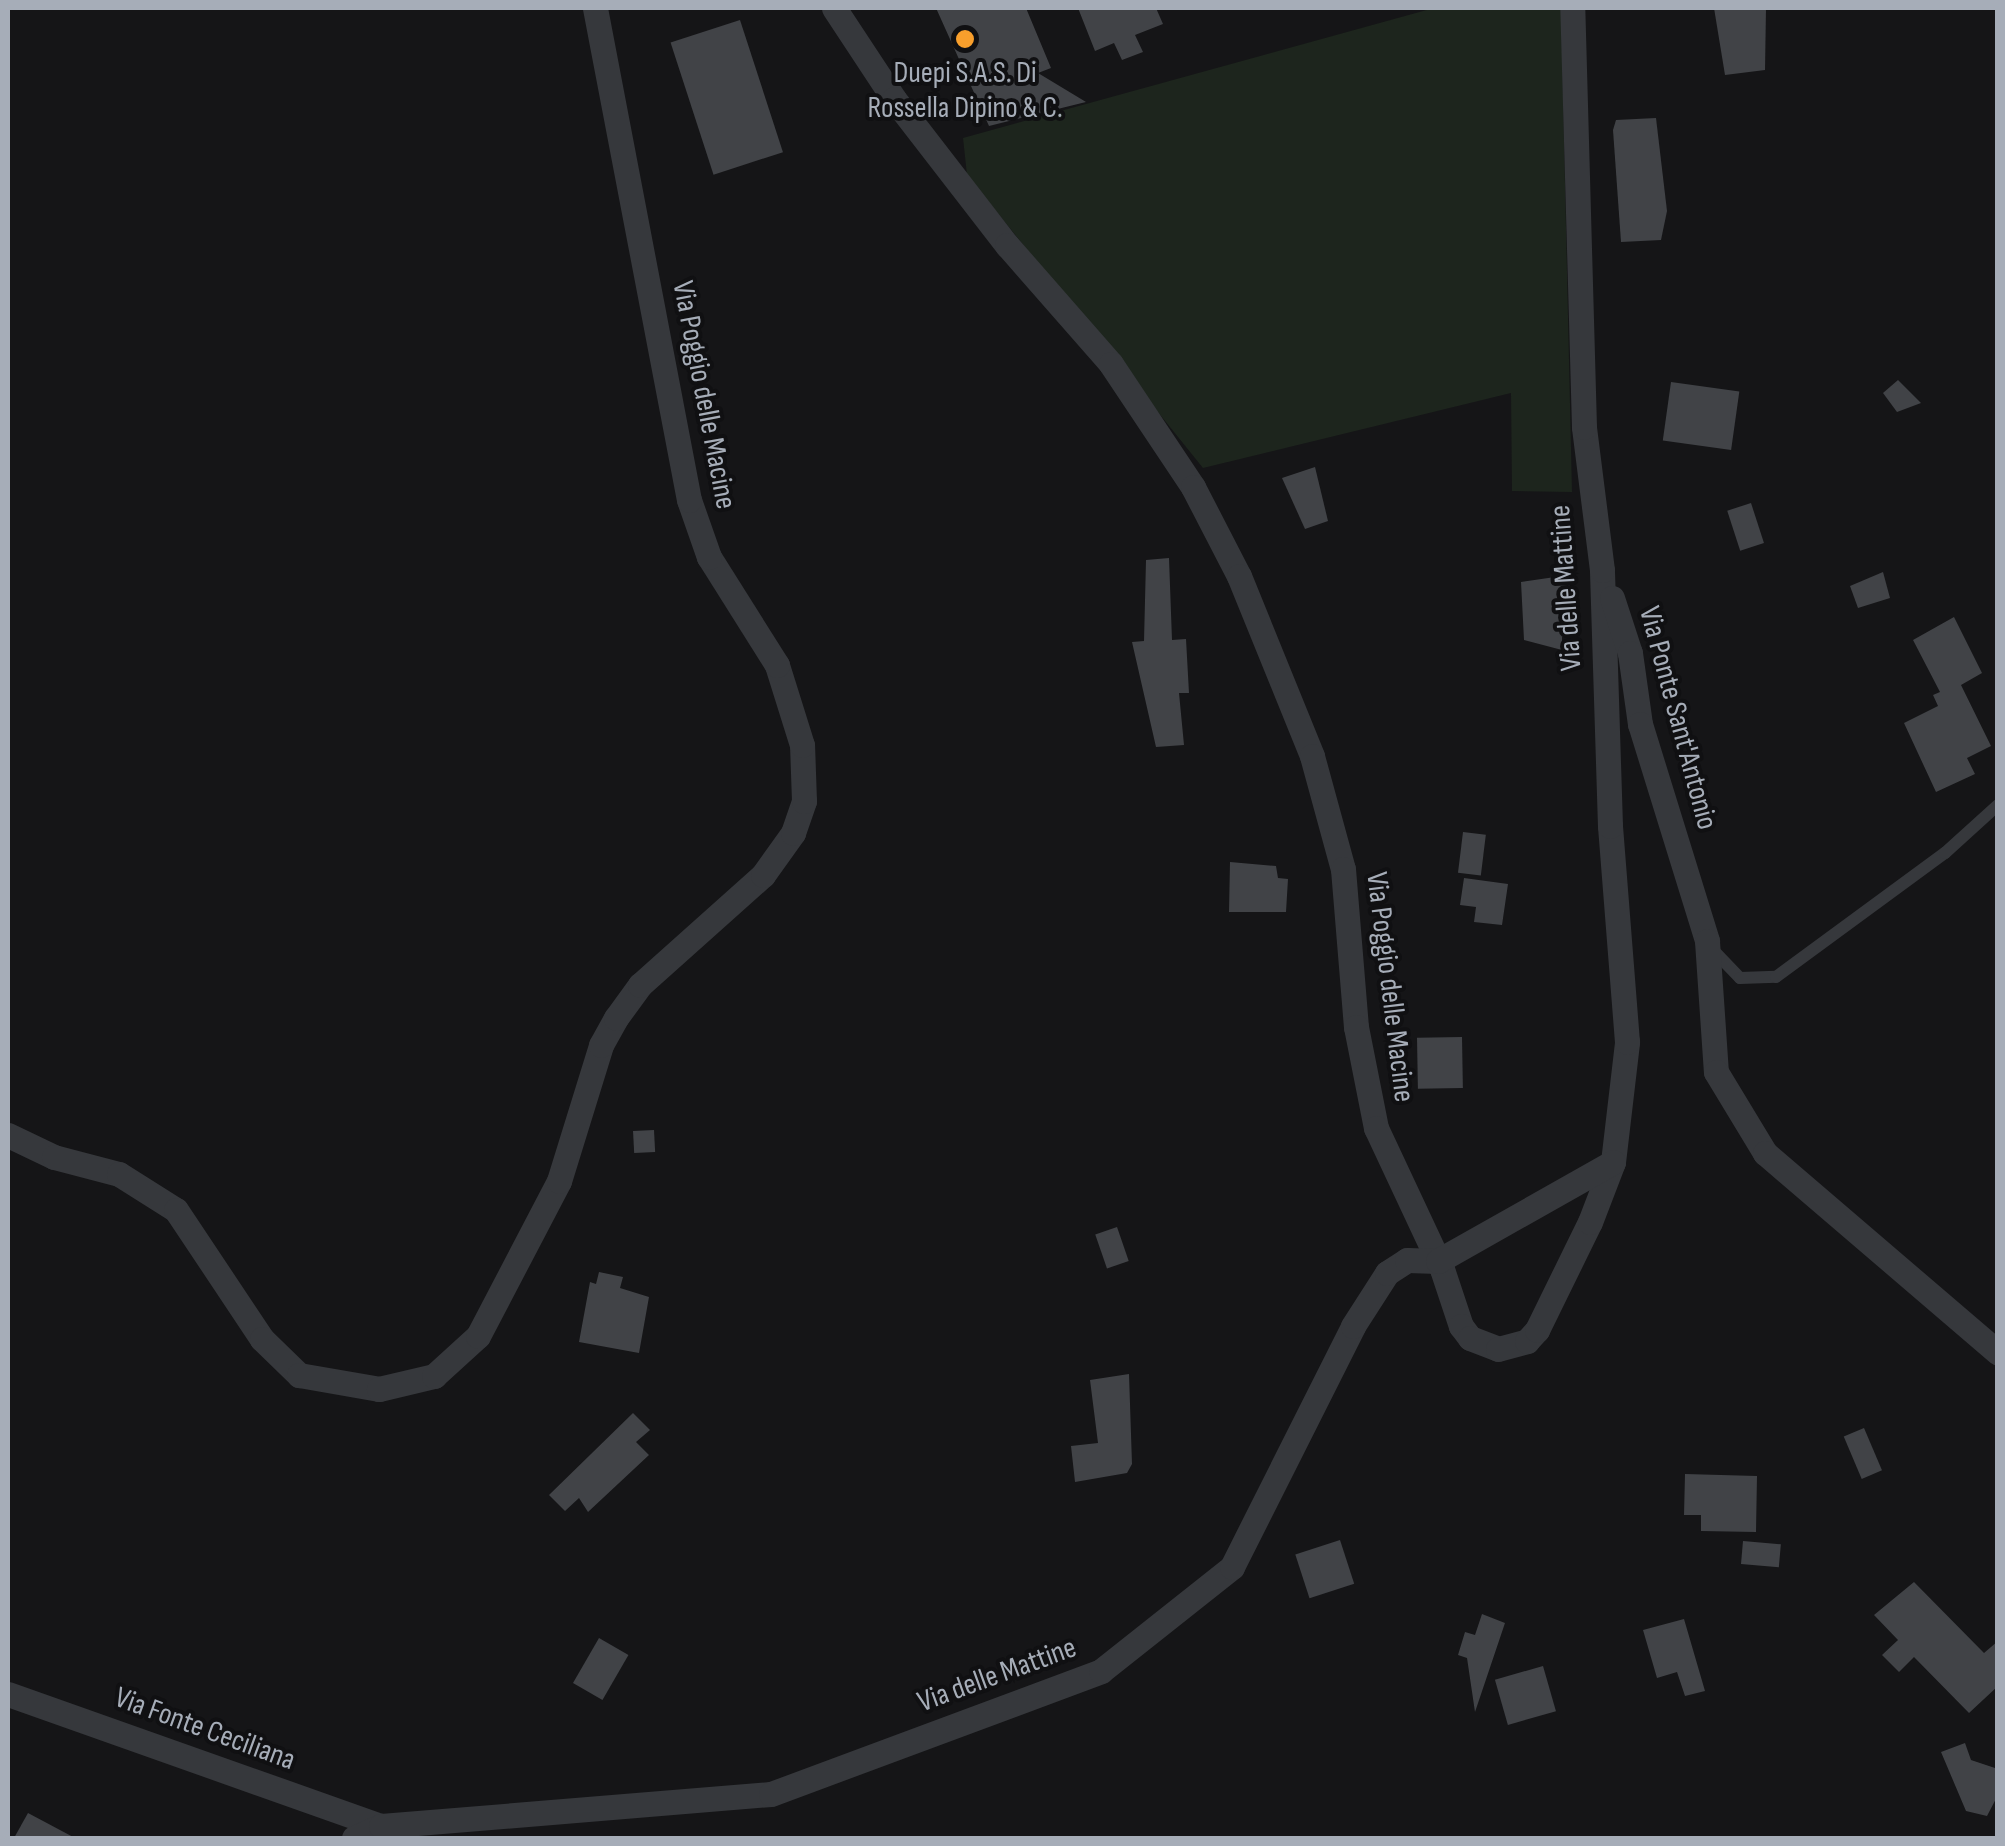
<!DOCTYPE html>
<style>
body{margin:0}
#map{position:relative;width:2005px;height:1846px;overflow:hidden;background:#151517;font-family:"Sofia Sans Condensed",sans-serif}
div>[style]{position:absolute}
.green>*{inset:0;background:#1d251d}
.building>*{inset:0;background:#414347;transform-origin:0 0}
.service>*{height:12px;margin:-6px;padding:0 6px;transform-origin:6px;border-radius:6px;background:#36383c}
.minor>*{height:25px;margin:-12.5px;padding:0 12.5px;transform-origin:12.5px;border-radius:12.5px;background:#36383c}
.dots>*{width:28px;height:28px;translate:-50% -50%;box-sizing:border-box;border:5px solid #101012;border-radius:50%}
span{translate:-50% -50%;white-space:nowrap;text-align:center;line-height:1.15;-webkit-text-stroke:8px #101012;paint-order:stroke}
.poi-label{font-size:30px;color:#a6adb8}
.street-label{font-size:30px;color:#a6adb8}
.frame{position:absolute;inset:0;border:10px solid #a6adb8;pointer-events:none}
</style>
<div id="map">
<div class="green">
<i style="clip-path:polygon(1434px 8px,1561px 8px,1572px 492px,1512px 491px,1511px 393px,1203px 468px,967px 175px,963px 138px)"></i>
</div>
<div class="building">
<i style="clip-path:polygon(936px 8px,1026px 8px,1051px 68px,1038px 73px,1086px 102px,989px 126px)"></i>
<i style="clip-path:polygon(1078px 8px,1156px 8px,1163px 24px,1135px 35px,1143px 52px,1122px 60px,1114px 43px,1095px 51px)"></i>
<i style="clip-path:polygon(1714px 8px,1766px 8px,1765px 70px,1725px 75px)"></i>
<i style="left:740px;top:20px;width:139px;height:73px;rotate:72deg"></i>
<i style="clip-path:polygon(1656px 118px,1667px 211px,1661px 240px,1621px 242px,1613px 130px,1616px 120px)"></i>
<i style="clip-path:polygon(1898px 380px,1921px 403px,1897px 412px,1883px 393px)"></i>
<i style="left:1671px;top:382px;width:69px;height:59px;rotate:8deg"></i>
<i style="clip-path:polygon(1315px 467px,1328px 521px,1305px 529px,1282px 478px)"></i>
<i style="left:1751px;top:503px;width:42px;height:25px;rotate:72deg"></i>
<i style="clip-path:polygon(1169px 558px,1172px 640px,1186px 639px,1189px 693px,1179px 693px,1184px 745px,1156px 747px,1132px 642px,1144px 641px,1146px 560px)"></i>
<i style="clip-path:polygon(1883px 572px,1890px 598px,1858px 608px,1850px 586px)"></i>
<i style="clip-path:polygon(1569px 575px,1572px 636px,1562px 637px,1562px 650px,1524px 640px,1521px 582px)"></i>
<i style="clip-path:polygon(1954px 617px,1982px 673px,1961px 685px,1991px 746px,1967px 758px,1975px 774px,1936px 792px,1904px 723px,1938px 706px,1933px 695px,1940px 692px,1913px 640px)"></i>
<i style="left:1463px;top:832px;width:23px;height:41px;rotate:7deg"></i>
<i style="clip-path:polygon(1230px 862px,1276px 866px,1278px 878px,1288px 879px,1286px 912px,1229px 912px)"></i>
<i style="clip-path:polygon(1464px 878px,1508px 884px,1502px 925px,1474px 922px,1476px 907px,1460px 905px)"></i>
<i style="left:1462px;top:1037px;width:51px;height:45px;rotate:89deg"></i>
<i style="left:654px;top:1130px;width:22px;height:21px;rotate:87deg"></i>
<i style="left:1117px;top:1227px;width:36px;height:23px;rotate:71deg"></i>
<i style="clip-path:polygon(599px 1272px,623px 1277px,620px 1288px,649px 1297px,639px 1353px,579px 1342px,590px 1282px,596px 1284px)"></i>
<i style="clip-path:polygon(1129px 1374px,1132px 1464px,1127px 1473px,1075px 1482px,1071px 1446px,1098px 1443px,1090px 1380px)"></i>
<i style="clip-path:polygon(633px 1413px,650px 1430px,636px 1442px,649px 1455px,588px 1512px,579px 1498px,565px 1511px,549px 1495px)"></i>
<i style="left:1864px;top:1428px;width:46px;height:22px;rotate:67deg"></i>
<i style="clip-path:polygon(1685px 1474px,1757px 1476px,1756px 1532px,1701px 1531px,1701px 1515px,1684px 1515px)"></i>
<i style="left:1340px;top:1540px;width:46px;height:47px;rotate:72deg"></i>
<i style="left:1743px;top:1541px;width:38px;height:23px;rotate:5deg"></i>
<i style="clip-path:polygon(1914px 1582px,1984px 1653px,1998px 1641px,1998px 1686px,1969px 1713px,1914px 1657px,1899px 1672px,1882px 1655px,1898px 1640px,1874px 1615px)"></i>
<i style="clip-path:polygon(1482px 1614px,1505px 1623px,1475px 1712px,1467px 1658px,1458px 1655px,1465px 1632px,1475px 1635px)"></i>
<i style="clip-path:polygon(1684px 1619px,1705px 1691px,1685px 1696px,1677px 1672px,1657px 1678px,1643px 1630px)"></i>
<i style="left:599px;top:1638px;width:34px;height:52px;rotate:30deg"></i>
<i style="left:1543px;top:1666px;width:47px;height:50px;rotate:74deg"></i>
<i style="clip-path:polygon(1965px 1743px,1971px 1760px,1998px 1769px,1998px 1795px,1987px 1816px,1966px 1811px,1941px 1752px)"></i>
<i style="clip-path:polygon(28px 1813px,75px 1838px,14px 1838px)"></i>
</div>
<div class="service">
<i style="left:1713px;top:950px;width:39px;rotate:46deg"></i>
<i style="left:1740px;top:978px;width:36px;rotate:-2deg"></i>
<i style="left:1776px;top:977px;width:210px;rotate:-36.3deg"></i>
<i style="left:1945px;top:853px;width:72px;rotate:-42.2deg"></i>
</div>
<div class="minor">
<i style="left:834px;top:8px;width:109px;rotate:56.6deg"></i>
<i style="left:894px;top:99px;width:185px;rotate:52.3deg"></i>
<i style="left:1007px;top:245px;width:158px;rotate:48.8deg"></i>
<i style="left:1111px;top:364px;width:148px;rotate:56.3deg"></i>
<i style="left:1193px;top:487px;width:100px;rotate:62.7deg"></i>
<i style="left:1239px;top:576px;width:194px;rotate:67.9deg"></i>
<i style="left:1312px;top:756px;width:117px;rotate:74.7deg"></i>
<i style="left:1343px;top:869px;width:159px;rotate:85.3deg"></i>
<i style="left:1356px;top:1027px;width:103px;rotate:78.8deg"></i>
<i style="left:1376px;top:1128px;width:156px;rotate:64.9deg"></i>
<i style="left:1442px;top:1269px;width:60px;rotate:71.6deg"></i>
<i style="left:1461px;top:1326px;width:15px;rotate:53deg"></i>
<i style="left:1470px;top:1338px;width:30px;rotate:21deg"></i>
<i style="left:1498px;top:1349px;width:30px;rotate:-15deg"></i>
<i style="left:1527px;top:1341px;width:15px;rotate:-48deg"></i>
<i style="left:1537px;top:1330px;width:120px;rotate:-63.9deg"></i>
<i style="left:1590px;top:1222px;width:64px;rotate:-69deg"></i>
<i style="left:1613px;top:1162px;width:121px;rotate:-83.3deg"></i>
<i style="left:1627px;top:1042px;width:217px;rotate:-94.5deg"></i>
<i style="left:1610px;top:826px;width:256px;rotate:-91.8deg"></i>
<i style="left:1602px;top:570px;width:144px;rotate:-97.2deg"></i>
<i style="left:1584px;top:427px;width:419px;rotate:-91.6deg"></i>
<i style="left:1612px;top:598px;width:58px;rotate:71.9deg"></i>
<i style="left:1630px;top:653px;width:72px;rotate:82deg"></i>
<i style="left:1640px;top:724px;width:227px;rotate:72.8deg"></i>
<i style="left:1707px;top:941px;width:131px;rotate:86.1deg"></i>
<i style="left:1716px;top:1072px;width:95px;rotate:58.8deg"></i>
<i style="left:1765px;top:1153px;width:307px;rotate:40.6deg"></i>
<i style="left:8px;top:1135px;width:51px;rotate:25.6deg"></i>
<i style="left:54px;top:1157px;width:67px;rotate:14.7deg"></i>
<i style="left:119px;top:1174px;width:67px;rotate:32.3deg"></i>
<i style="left:176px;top:1210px;width:155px;rotate:56.3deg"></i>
<i style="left:262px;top:1339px;width:52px;rotate:44.2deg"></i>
<i style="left:299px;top:1375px;width:81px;rotate:9.9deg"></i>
<i style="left:379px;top:1389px;width:57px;rotate:-13.3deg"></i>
<i style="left:434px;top:1376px;width:59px;rotate:-42.3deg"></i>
<i style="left:478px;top:1336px;width:175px;rotate:-62.4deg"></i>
<i style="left:559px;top:1181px;width:142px;rotate:-72.8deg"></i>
<i style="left:601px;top:1045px;width:31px;rotate:-61deg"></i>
<i style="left:616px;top:1018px;width:41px;rotate:-54deg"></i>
<i style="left:640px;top:985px;width:165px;rotate:-41.8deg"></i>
<i style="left:763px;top:875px;width:52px;rotate:-54.5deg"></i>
<i style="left:793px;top:833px;width:34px;rotate:-71deg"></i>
<i style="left:804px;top:801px;width:56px;rotate:-92deg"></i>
<i style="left:802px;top:745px;width:84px;rotate:-107.4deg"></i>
<i style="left:777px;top:665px;width:128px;rotate:-122.2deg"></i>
<i style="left:709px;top:557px;width:60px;rotate:-109.3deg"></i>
<i style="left:689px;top:500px;width:501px;rotate:-100.82deg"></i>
<i style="left:8px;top:1694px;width:396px;rotate:19.5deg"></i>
<i style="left:354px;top:1838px;width:30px;rotate:-24deg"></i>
<i style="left:381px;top:1826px;width:391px;rotate:-4.7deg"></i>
<i style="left:771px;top:1794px;width:352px;rotate:-20.4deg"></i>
<i style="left:1101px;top:1671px;width:167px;rotate:-38.4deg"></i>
<i style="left:1232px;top:1567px;width:270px;rotate:-63.3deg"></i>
<i style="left:1353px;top:1326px;width:63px;rotate:-57.3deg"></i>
<i style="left:1387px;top:1273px;width:24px;rotate:-33deg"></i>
<i style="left:1407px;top:1260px;width:31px;rotate:2deg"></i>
<i style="left:1438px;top:1261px;width:201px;rotate:-29.5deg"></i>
</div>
<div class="dots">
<i style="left:965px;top:39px;background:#f89f2c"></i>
</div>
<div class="poi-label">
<span style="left:965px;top:90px">Duepi S.A.S. Di<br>Rossella Dipino &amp; C.</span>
</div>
<div class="street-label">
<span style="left:704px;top:395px;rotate:79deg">Via Poggio delle Macine</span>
<span style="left:1566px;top:588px;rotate:-94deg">Via delle Mattine</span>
<span style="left:1678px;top:718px;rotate:75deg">Via Ponte Sant'Antonio</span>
<span style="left:1390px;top:987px;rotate:83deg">Via Poggio delle Macine</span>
<span style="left:997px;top:1675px;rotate:-20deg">Via delle Mattine</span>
<span style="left:205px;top:1729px;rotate:20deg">Via Fonte Ceciliana</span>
</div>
<div class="frame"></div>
</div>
